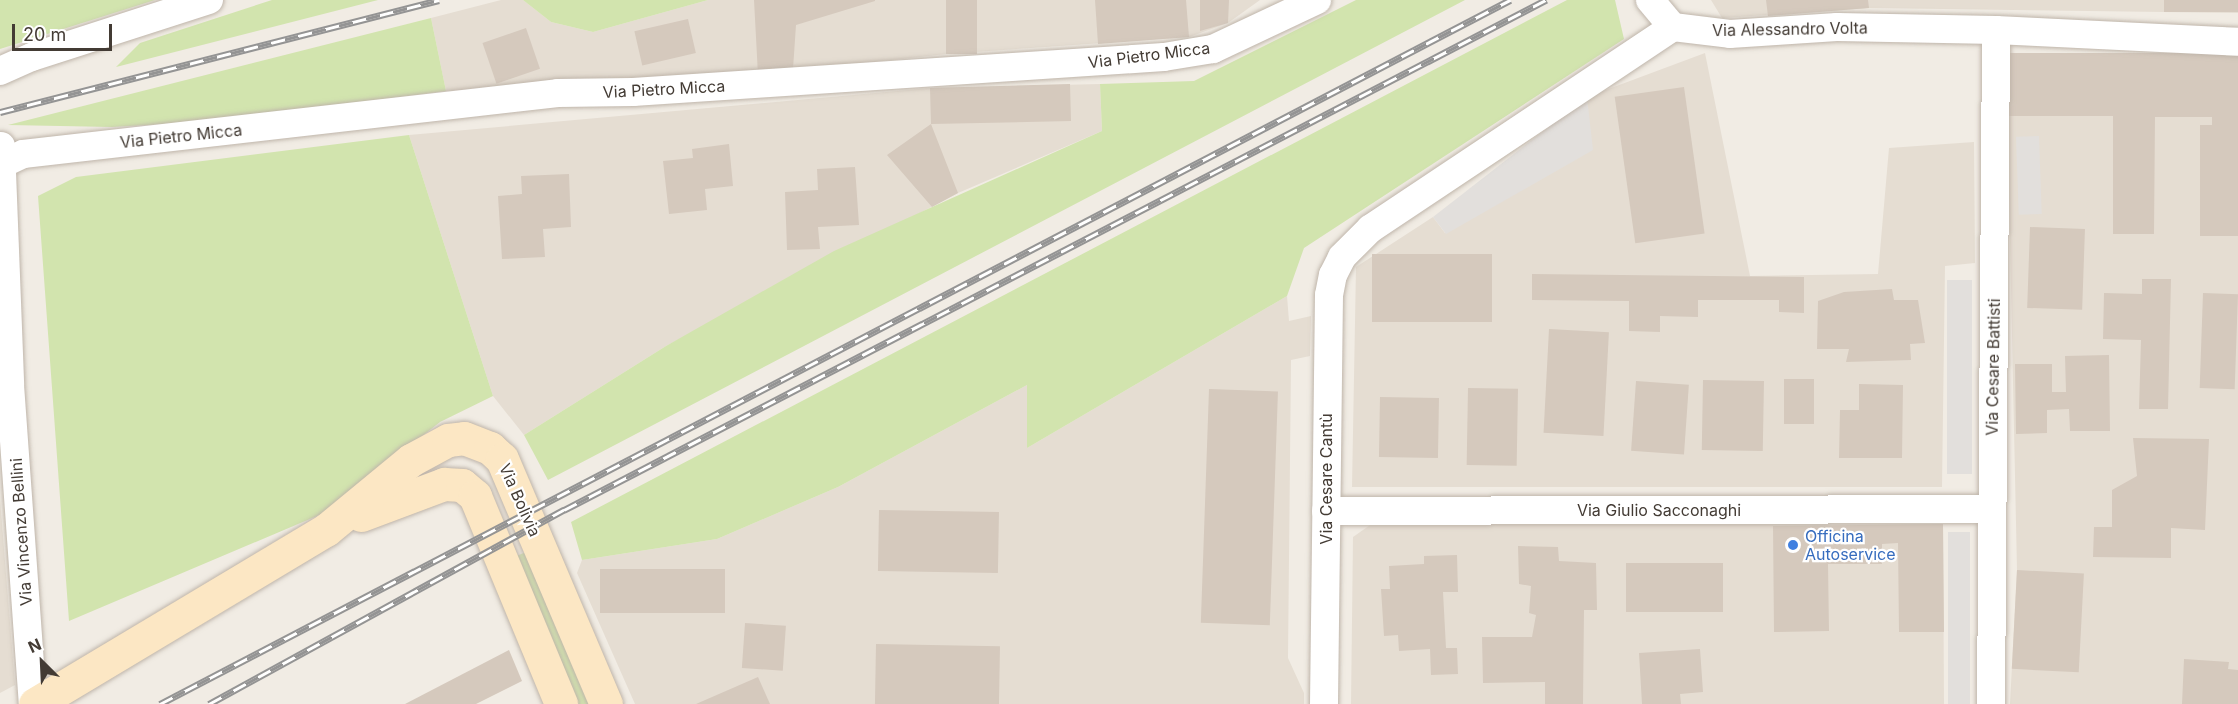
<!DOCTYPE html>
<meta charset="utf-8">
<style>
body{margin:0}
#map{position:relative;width:2238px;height:704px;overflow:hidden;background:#f1ece4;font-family:Inter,sans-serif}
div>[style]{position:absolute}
.residential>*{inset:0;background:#e5ddd2}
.green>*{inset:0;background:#d2e4ae;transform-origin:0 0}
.parking>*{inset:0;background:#e2dfdc;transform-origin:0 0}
.building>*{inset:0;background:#d5c9bd;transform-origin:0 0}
.roads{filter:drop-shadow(0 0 2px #bfb5aa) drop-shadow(0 0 2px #bfb5aa)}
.street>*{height:28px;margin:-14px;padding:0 14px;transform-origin:14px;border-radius:14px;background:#fff}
.secondary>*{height:33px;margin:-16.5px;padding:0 16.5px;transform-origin:16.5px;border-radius:16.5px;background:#fce7c4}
.rail>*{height:7px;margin-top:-3.5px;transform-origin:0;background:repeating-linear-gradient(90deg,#fff 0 14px,#949494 0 28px);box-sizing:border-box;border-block:2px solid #949494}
.dots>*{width:16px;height:16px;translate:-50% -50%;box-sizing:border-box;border:3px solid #fff;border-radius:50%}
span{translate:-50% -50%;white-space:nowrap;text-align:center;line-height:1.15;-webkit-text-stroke:4.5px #fff;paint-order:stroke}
.street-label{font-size:16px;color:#433b34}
.shop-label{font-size:16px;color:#366cbe}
.left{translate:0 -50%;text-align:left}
.north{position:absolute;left:12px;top:632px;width:60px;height:60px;-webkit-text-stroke:4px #fff;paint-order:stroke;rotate:336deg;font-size:16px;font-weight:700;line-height:24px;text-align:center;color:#433b34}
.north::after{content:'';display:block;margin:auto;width:21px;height:27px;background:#433b34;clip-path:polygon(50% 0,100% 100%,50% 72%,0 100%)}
.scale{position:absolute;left:12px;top:24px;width:100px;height:27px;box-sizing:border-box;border:3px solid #433b34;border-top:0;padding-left:8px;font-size:18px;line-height:21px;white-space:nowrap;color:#433b34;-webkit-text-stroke:4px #fff;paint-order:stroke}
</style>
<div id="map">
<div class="residential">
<i style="clip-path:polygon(501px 0,523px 0,551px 22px,593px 32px,708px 0,1260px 0,1228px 23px,1189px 37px,946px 54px,758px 75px,446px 91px,431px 18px)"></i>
<i style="clip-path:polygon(1711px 0,2238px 0,2238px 13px,1869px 8px,1722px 18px)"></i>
<i style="clip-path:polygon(1705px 53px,1750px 276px,1878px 274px,1889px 148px,1974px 142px,1975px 263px,1945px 266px,1942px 487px,1352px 487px,1356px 267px,1433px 217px,1445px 233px,1587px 97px)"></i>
<i style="clip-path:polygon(2006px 53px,2238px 53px,2238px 704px,2010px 704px,2017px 570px)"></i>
<i style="clip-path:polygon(1100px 84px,1102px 131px,958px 193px,666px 346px,524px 435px,493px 396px,409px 135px,930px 88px)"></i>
<i style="clip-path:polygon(1287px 296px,1289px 321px,1311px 316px,1310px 356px,1291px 360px,1288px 658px,1304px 693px,1304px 704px,635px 704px,577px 573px,582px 560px,717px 539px,838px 487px,1027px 385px,1027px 448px)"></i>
<i style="clip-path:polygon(0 499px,15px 685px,0 693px)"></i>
<i style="clip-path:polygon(1373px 523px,1943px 524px,1944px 704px,1351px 704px,1353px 537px)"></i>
</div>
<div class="green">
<i style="clip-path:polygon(0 0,155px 0,0 49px)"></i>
<i style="clip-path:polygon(272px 0,378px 0,116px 67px,140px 43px)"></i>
<i style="clip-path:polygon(523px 0,708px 0,593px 32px,551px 22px)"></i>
<i style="clip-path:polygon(1356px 0,1465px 0,548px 480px,524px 435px,666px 346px,834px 251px,1102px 131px,1100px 84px,1194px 81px)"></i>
<i style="clip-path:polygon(1567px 0,1615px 0,1624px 39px,1304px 248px,1287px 296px,1027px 448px,1027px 385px,838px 487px,717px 539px,582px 560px,571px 522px)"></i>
<i style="clip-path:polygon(431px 18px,446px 91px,219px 121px,112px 127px,8px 125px)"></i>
<i style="clip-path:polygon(409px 135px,493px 396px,440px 422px,324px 513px,69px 621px,38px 196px,76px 177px)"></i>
<i style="left:526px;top:552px;width:165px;height:11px;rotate:67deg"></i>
</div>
<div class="parking">
<i style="clip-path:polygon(1587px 97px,1593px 150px,1446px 234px,1433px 217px)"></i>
<i style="left:2039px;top:136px;width:78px;height:23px;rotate:88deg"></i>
<i style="left:1947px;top:280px;width:25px;height:194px"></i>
<i style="left:1948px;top:532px;width:22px;height:172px"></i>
</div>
<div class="building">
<i style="clip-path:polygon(754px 0,875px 0,875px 1px,796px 25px,793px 69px,758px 75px)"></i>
<i style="left:946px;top:0;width:31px;height:54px"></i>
<i style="clip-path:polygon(1095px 0,1186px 0,1189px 37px,1098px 44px)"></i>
<i style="clip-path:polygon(1200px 0,1229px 0,1228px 23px,1200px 31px)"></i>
<i style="clip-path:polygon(1766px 0,1868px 0,1869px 8px,1768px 16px)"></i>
<i style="left:2164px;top:0;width:74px;height:12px"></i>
<i style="left:688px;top:19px;width:35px;height:55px;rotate:77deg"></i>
<i style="left:526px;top:28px;width:43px;height:46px;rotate:71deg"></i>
<i style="clip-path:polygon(2006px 53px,2238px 53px,2238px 236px,2200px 236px,2200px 125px,2212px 125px,2212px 117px,2155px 117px,2154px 234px,2113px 234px,2113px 116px,2006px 116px)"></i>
<i style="clip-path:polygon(1070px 84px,1071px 121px,931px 124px,958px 193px,932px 207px,887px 155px,931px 124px,930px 88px)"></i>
<i style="left:1684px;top:87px;width:148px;height:70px;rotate:82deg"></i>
<i style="clip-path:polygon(729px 144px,733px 186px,705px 189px,707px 210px,669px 214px,663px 161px,693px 158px,692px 149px)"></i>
<i style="clip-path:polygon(855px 167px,859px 225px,818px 227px,820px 249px,787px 250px,785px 192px,818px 190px,817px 169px)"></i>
<i style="clip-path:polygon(569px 174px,571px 227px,543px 229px,545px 257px,502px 259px,498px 196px,522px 194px,521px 176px)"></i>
<i style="left:2030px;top:227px;width:55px;height:81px;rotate:2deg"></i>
<i style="left:1372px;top:254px;width:120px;height:68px"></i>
<i style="clip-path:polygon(1532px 274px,1804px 277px,1804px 313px,1779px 312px,1779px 300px,1698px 300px,1698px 317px,1660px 316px,1660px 332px,1629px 331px,1629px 301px,1532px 300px)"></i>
<i style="clip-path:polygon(2142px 279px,2171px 279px,2168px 409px,2139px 409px,2141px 340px,2103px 339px,2104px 293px,2142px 294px)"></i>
<i style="clip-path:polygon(1892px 289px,1894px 300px,1918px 300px,1925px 343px,1910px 344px,1911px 360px,1846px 362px,1849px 349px,1817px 349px,1818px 301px,1844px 292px)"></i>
<i style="left:2203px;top:293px;width:35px;height:95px;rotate:2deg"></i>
<i style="left:1549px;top:329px;width:60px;height:104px;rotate:3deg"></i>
<i style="clip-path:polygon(2109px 355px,2110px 431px,2070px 431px,2069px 409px,2047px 410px,2047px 433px,2016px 434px,2015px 364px,2052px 364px,2052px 392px,2066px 392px,2065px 356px)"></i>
<i style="left:1784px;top:379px;width:30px;height:45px"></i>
<i style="left:1703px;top:380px;width:61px;height:70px;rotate:1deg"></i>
<i style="left:1636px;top:381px;width:53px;height:70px;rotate:4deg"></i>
<i style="clip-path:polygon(1859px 384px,1903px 385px,1902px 458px,1839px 458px,1840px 410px,1859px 410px)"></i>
<i style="left:1468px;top:388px;width:50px;height:77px;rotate:1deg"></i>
<i style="left:1209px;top:389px;width:69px;height:234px;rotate:2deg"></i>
<i style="left:1380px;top:397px;width:59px;height:60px;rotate:1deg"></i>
<i style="clip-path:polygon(2133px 438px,2209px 439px,2205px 530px,2171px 528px,2171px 558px,2093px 557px,2094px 527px,2112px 527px,2112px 490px,2137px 476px)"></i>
<i style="left:879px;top:510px;width:120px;height:61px;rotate:1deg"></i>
<i style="clip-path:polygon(1943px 524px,1944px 632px,1899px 632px,1898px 543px,1882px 544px,1882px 564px,1828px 564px,1829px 631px,1774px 632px,1773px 526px)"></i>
<i style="clip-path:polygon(1518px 546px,1558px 547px,1559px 561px,1596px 563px,1597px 610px,1584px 610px,1583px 704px,1545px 704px,1545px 682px,1483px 683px,1482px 637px,1532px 637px,1536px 615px,1529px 613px,1531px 586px,1519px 584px)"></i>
<i style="clip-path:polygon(1457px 555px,1458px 592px,1443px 592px,1446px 648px,1457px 648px,1458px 674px,1431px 675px,1430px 649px,1399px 651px,1398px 635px,1384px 636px,1381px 589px,1390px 589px,1389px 566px,1424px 564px,1424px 556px)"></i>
<i style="left:1626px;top:563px;width:97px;height:49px"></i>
<i style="left:725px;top:569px;width:44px;height:125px;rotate:90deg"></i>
<i style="left:2017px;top:570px;width:67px;height:99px;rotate:3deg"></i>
<i style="left:745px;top:623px;width:41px;height:45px;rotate:4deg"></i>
<i style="left:876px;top:644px;width:124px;height:60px;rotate:1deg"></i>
<i style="clip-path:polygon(1700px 649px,1703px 692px,1680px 694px,1681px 704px,1642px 704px,1639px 653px)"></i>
<i style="clip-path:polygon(509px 650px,522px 681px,476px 704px,405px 704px)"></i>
<i style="clip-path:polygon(2184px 659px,2229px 662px,2228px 669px,2238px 670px,2238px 704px,2182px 704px)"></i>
<i style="clip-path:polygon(758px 677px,770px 704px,696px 704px)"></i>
</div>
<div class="roads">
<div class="street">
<i style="left:1650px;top:0;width:35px;rotate:50deg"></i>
<i style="left:0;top:71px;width:35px;rotate:-24deg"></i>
<i style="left:32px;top:57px;width:186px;rotate:-17.9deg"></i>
<i style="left:1px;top:146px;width:239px;rotate:87.8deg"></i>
<i style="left:10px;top:385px;width:320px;rotate:85.9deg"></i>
<i style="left:4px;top:163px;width:21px;rotate:-25deg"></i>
<i style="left:23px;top:154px;width:538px;rotate:-6.5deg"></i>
<i style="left:558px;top:93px;width:75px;rotate:-0.8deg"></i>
<i style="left:633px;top:92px;width:532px;rotate:-3.77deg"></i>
<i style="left:1164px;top:57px;width:50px;rotate:-9.3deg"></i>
<i style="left:1213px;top:49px;width:115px;rotate:-25.2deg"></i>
<i style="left:1326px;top:511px;width:666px;rotate:-0.17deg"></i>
<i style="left:1324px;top:704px;width:409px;rotate:-89.3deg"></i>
<i style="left:1329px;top:295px;width:20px;rotate:-79deg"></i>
<i style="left:1333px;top:275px;width:20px;rotate:-63deg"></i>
<i style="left:1342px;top:257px;width:40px;rotate:-45deg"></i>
<i style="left:1370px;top:229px;width:364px;rotate:-33.7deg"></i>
<i style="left:1673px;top:27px;width:57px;rotate:7deg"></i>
<i style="left:1730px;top:34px;width:107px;rotate:-3.7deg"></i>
<i style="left:1837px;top:27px;width:159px;rotate:1.1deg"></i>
<i style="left:1996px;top:30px;width:242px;rotate:2.8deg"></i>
<i style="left:1991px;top:704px;width:674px;rotate:-89.57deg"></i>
</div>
<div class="secondary">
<i style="left:361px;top:515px;width:89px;rotate:-20.5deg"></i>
<i style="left:444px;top:484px;width:18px;rotate:3deg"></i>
<i style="left:462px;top:485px;width:17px;rotate:40deg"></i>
<i style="left:475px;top:496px;width:225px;rotate:67.5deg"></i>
<i style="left:35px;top:704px;width:339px;rotate:-30.9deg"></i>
<i style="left:326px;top:530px;width:110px;rotate:-39.5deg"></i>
<i style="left:411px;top:460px;width:42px;rotate:-28.4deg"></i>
<i style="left:448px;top:440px;width:16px;rotate:-7deg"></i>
<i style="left:464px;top:438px;width:28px;rotate:21deg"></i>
<i style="left:490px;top:448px;width:16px;rotate:43deg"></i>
<i style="left:502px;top:459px;width:266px;rotate:67deg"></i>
</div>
</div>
<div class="rail">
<i style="left:0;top:112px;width:453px;rotate:-14.3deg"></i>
<i style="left:160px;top:704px;width:1523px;rotate:-27.54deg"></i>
<i style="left:209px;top:704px;width:405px;rotate:-28.7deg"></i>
<i style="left:564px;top:510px;width:1107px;rotate:-27.45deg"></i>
</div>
<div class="dots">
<i style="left:1793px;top:545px;background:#3f7fe0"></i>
</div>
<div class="street-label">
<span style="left:1790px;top:29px;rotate:-1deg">Via Alessandro Volta</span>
<span style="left:1149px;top:55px;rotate:-7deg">Via Pietro Micca</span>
<span style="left:664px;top:89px;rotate:-3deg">Via Pietro Micca</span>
<span style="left:181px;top:136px;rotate:-6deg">Via Pietro Micca</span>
<span style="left:1993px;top:367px;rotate:-89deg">Via Cesare Battisti</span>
<span style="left:1326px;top:479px;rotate:-90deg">Via Cesare Cantù</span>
<span style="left:520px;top:500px;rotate:66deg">Via Bolivia</span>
<span style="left:1659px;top:510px">Via Giulio Sacconaghi</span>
<span style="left:21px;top:532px;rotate:-94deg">Via Vincenzo Bellini</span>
</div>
<div class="shop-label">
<span class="left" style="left:1805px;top:545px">Officina<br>Autoservice</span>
</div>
<div class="north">N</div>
<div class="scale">20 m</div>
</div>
